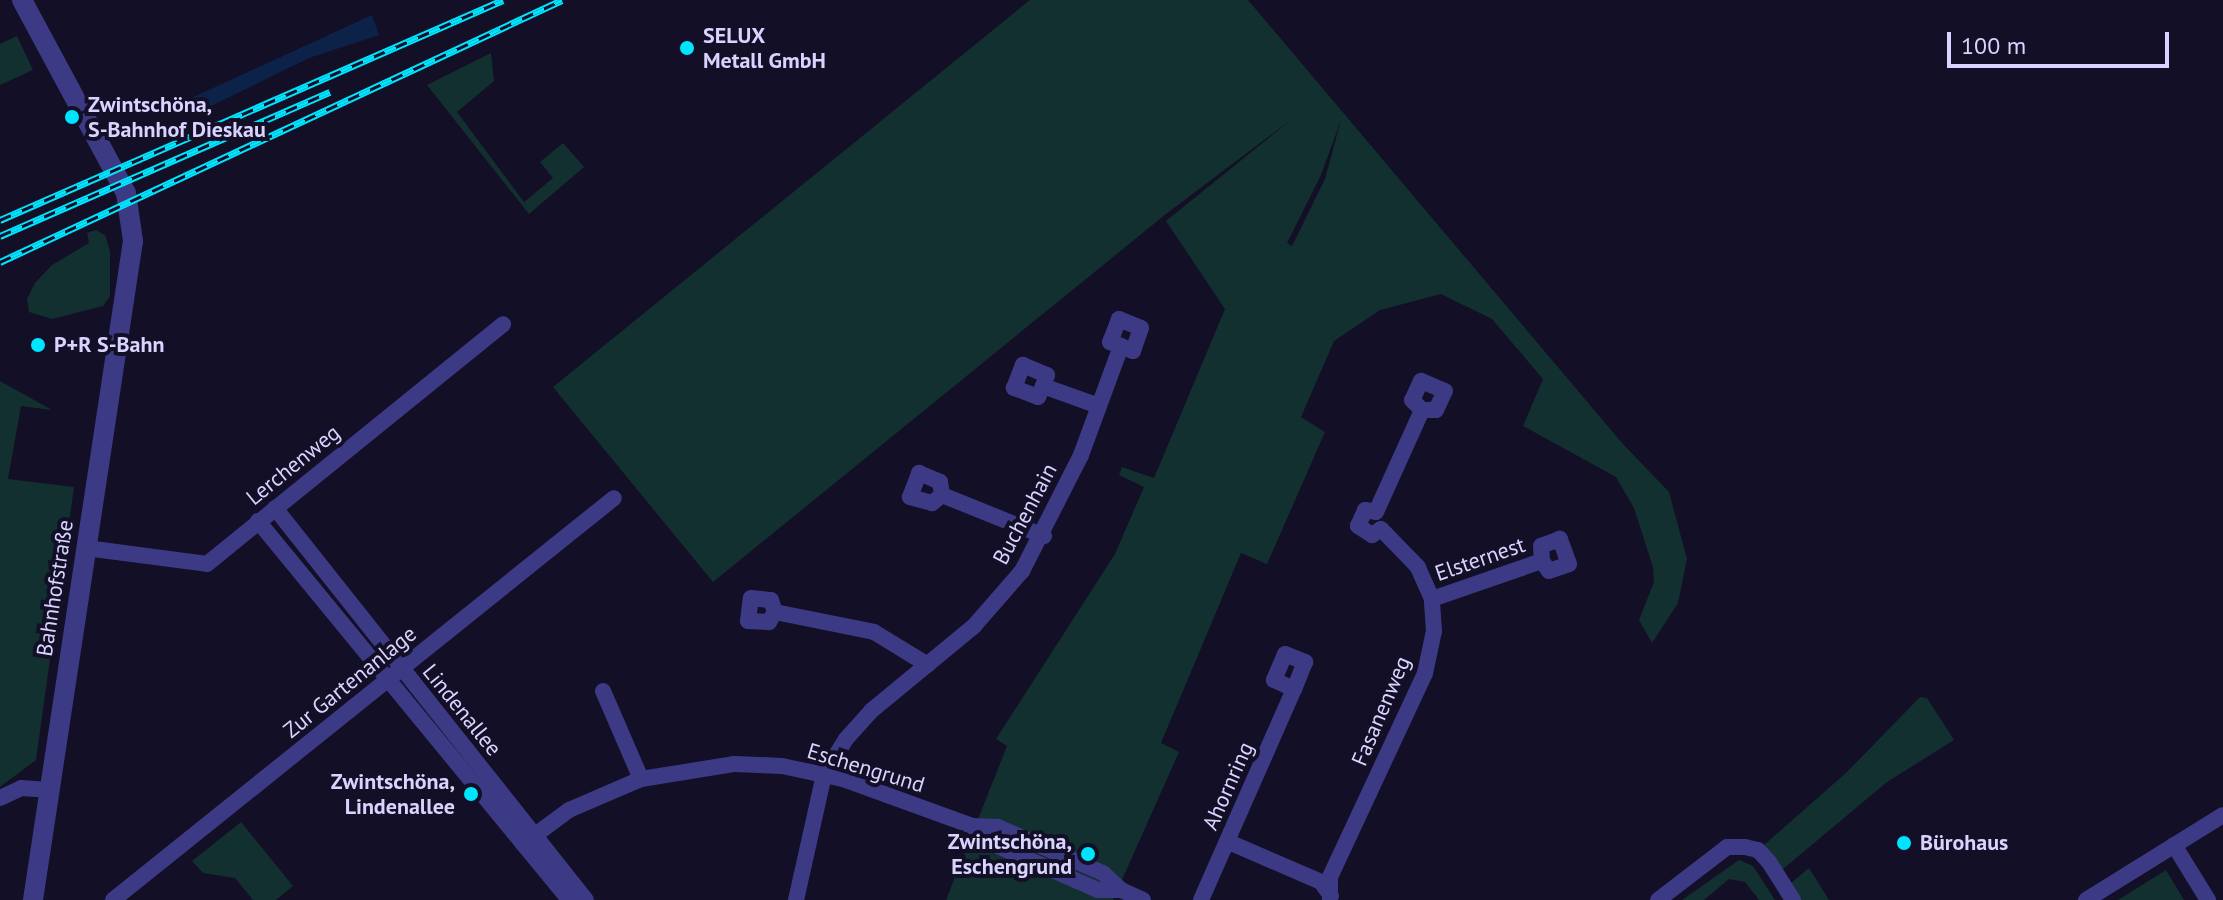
<!DOCTYPE html>
<meta charset="utf-8">
<style>
body{margin:0}
#map{position:relative;width:2223px;height:900px;overflow:hidden;background:#130f26;font-family:"PT Sans",sans-serif}
div>[style]{position:absolute}
.green>*{inset:0;background:#12302f}
.water>*{inset:0;background:#0c2248}
.minor>*{height:16px;margin:-8px;padding:0 8px;transform-origin:8px;border-radius:8px;background:#3d3a85}
.tertiary>*{height:20px;margin:-10px;padding:0 10px;transform-origin:10px;border-radius:10px;background:#3d3a85}
.rail>*{height:7px;margin-top:-3.5px;transform-origin:0;background:repeating-linear-gradient(90deg,#130f26 0 12px,#00e5ff 0 24px);box-sizing:border-box;border-block:2px solid #00e5ff}
.dots>*{width:22px;height:22px;translate:-50% -50%;box-sizing:border-box;border:4px solid #130f26;border-radius:50%}
span{translate:-50% -50%;white-space:nowrap;text-align:center;line-height:1.15;-webkit-text-stroke:8px #130f26;paint-order:stroke}
.poi-label{font-size:22px;color:#d9d4ff;font-weight:700}
.left{translate:0 -50%;text-align:left}
.right{translate:-100% -50%;text-align:right}
.street-label{font-size:22px;color:#d9d4ff}
.scale{position:absolute;left:1947px;top:32px;width:222px;height:36px;box-sizing:border-box;border:4px solid #d9d4ff;border-top:0;padding-left:10px;font-size:24px;line-height:28px;white-space:nowrap;color:#d9d4ff;-webkit-text-stroke:6px #130f26;paint-order:stroke}
</style>
<div id="map">
<div class="green">
<i style="clip-path:polygon(evenodd,1030px 0,1248px 0,1622px 443px,1669px 492px,1687px 559px,1678px 603px,1652px 643px,1639px 620px,1654px 582px,1653px 567px,1634px 508px,1616px 477px,1523px 426px,1543px 379px,1492px 319px,1441px 294px,1380px 310px,1334px 341px,1301px 417px,1325px 432px,1267px 564px,1241px 553px,1161px 743px,1179px 752px,1113px 900px,946px 900px,1007px 746px,996px 739px,1115px 554px,1144px 487px,1119px 475px,1122px 467px,1154px 478px,1225px 309px,1166px 221px,1292px 119px,1166px 214px,713px 582px,553px 387px,1030px 0,1341px 120px,1325px 179px,1292px 246px,1287px 243px,1321px 175px,1341px 120px)"></i>
<i style="clip-path:polygon(17px 36px,33px 70px,0 85px,0 44px)"></i>
<i style="clip-path:polygon(491px 53px,494px 81px,457px 112px,524px 202px,553px 178px,540px 162px,563px 143px,584px 167px,529px 214px,427px 85px)"></i>
<i style="clip-path:polygon(96px 230px,105px 235px,110px 251px,110px 296px,103px 306px,52px 319px,29px 312px,27px 299px,35px 283px,52px 265px,89px 243px,87px 233px)"></i>
<i style="clip-path:polygon(0 381px,52px 410px,21px 406px,8px 479px,74px 487px,36px 760px,0 787px)"></i>
<i style="clip-path:polygon(1920px 697px,1927px 698px,1954px 740px,1887px 782px,1783px 869px,1764px 845px,1847px 772px)"></i>
<i style="clip-path:polygon(241px 822px,293px 886px,276px 900px,253px 900px,235px 878px,203px 873px,192px 861px)"></i>
<i style="clip-path:polygon(1739px 860px,1753px 866px,1775px 900px,1759px 900px,1745px 882px,1729px 879px,1704px 900px,1682px 900px)"></i>
<i style="clip-path:polygon(1809px 868px,1829px 900px,1801px 900px,1791px 883px)"></i>
<i style="clip-path:polygon(2166px 870px,2184px 900px,2118px 900px)"></i>
</div>
<div class="water">
<i style="clip-path:polygon(372px 15px,379px 35px,309px 58px,193px 115px,187px 100px)"></i>
</div>
<div class="minor">
<i style="left:1043px;top:386px;width:12px;rotate:114deg"></i>
<i style="left:1038px;top:397px;width:26px;rotate:-159deg"></i>
<i style="left:1014px;top:388px;width:25px;rotate:-69deg"></i>
<i style="left:1023px;top:365px;width:26px;rotate:23deg"></i>
<i style="left:1047px;top:375px;width:12px;rotate:110deg"></i>
<i style="left:1043px;top:386px;width:59px;rotate:19.7deg"></i>
<i style="left:942px;top:495px;width:13px;rotate:141deg"></i>
<i style="left:932px;top:503px;width:23px;rotate:-165deg"></i>
<i style="left:910px;top:497px;width:26px;rotate:-69deg"></i>
<i style="left:919px;top:473px;width:23px;rotate:23deg"></i>
<i style="left:940px;top:482px;width:13px;rotate:81deg"></i>
<i style="left:942px;top:495px;width:110px;rotate:21.9deg"></i>
<i style="left:275px;top:508px;width:500px;rotate:51.57deg"></i>
<i style="left:258px;top:521px;width:490px;rotate:50.6deg"></i>
<i style="left:86px;top:548px;width:122px;rotate:7.5deg"></i>
<i style="left:207px;top:564px;width:381px;rotate:-39deg"></i>
<i style="left:1432px;top:599px;width:116px;rotate:-19.1deg"></i>
<i style="left:1542px;top:561px;width:12px;rotate:55deg"></i>
<i style="left:1549px;top:571px;width:21px;rotate:-19deg"></i>
<i style="left:1569px;top:564px;width:27px;rotate:-110deg"></i>
<i style="left:1560px;top:539px;width:20px;rotate:160deg"></i>
<i style="left:1541px;top:546px;width:15px;rotate:86deg"></i>
<i style="left:775px;top:612px;width:12px;rotate:121deg"></i>
<i style="left:769px;top:622px;width:21px;rotate:-177deg"></i>
<i style="left:748px;top:621px;width:23px;rotate:-83deg"></i>
<i style="left:751px;top:598px;width:20px;rotate:6deg"></i>
<i style="left:771px;top:600px;width:13px;rotate:72deg"></i>
<i style="left:775px;top:612px;width:101px;rotate:11.4deg"></i>
<i style="left:874px;top:632px;width:63px;rotate:31.4deg"></i>
<i style="left:603px;top:691px;width:96px;rotate:66.6deg"></i>
<i style="left:0;top:798px;width:23px;rotate:-25deg"></i>
<i style="left:21px;top:788px;width:27px;rotate:4deg"></i>
<i style="left:972px;top:826px;width:28px;rotate:41deg"></i>
<i style="left:993px;top:844px;width:115px;rotate:23.7deg"></i>
<i style="left:1098px;top:890px;width:23px"></i>
<i style="left:523px;top:844px;width:57px;rotate:-36.5deg"></i>
<i style="left:569px;top:810px;width:78px;rotate:-23.3deg"></i>
<i style="left:641px;top:779px;width:95px;rotate:-9.1deg"></i>
<i style="left:735px;top:764px;width:47px;rotate:2.4deg"></i>
<i style="left:782px;top:766px;width:62px;rotate:12deg"></i>
<i style="left:843px;top:779px;width:137px;rotate:20deg"></i>
<i style="left:972px;top:826px;width:26px;rotate:2deg"></i>
<i style="left:998px;top:827px;width:115px;rotate:23.7deg"></i>
<i style="left:1103px;top:873px;width:25px;rotate:43deg"></i>
<i style="left:1121px;top:890px;width:24px;rotate:24deg"></i>
<i style="left:2174px;top:845px;width:65px;rotate:58.3deg"></i>
<i style="left:1226px;top:846px;width:6px;rotate:-31deg"></i>
<i style="left:1231px;top:843px;width:98px;rotate:23.4deg"></i>
<i style="left:1321px;top:882px;width:17px;rotate:54deg"></i>
<i style="left:113px;top:900px;width:642px;rotate:-38.74deg"></i>
<i style="left:796px;top:900px;width:128px;rotate:-77.4deg"></i>
<i style="left:824px;top:775px;width:42px;rotate:-58.6deg"></i>
<i style="left:846px;top:739px;width:38px;rotate:-48deg"></i>
<i style="left:871px;top:711px;width:134px;rotate:-39.5deg"></i>
<i style="left:974px;top:626px;width:73px;rotate:-48.9deg"></i>
<i style="left:1022px;top:571px;width:130px;rotate:-63deg"></i>
<i style="left:1081px;top:455px;width:116px;rotate:-69.8deg"></i>
<i style="left:1121px;top:346px;width:13px;rotate:23deg"></i>
<i style="left:1133px;top:351px;width:24px;rotate:-71deg"></i>
<i style="left:1141px;top:328px;width:24px;rotate:-158deg"></i>
<i style="left:1119px;top:319px;width:25px;rotate:111deg"></i>
<i style="left:1110px;top:342px;width:12px;rotate:20deg"></i>
<i style="left:1201px;top:900px;width:231px;rotate:-66.2deg"></i>
<i style="left:1294px;top:689px;width:22px;rotate:-156deg"></i>
<i style="left:1274px;top:680px;width:28px;rotate:-67deg"></i>
<i style="left:1285px;top:654px;width:22px;rotate:22deg"></i>
<i style="left:1305px;top:662px;width:29px;rotate:112deg"></i>
<i style="left:1330px;top:900px;width:23px;rotate:-90deg"></i>
<i style="left:1330px;top:877px;width:225px;rotate:-65deg"></i>
<i style="left:1425px;top:673px;width:43px;rotate:-77.9deg"></i>
<i style="left:1434px;top:631px;width:32px;rotate:-94deg"></i>
<i style="left:1432px;top:599px;width:35px;rotate:-114deg"></i>
<i style="left:1418px;top:567px;width:53px;rotate:-134.2deg"></i>
<i style="left:1381px;top:529px;width:11px;rotate:146deg"></i>
<i style="left:1372px;top:535px;width:17px;rotate:-147deg"></i>
<i style="left:1358px;top:526px;width:17px;rotate:-66deg"></i>
<i style="left:1365px;top:510px;width:11px;rotate:10deg"></i>
<i style="left:1376px;top:512px;width:112px;rotate:-65.7deg"></i>
<i style="left:1422px;top:410px;width:14px"></i>
<i style="left:1436px;top:410px;width:21px;rotate:-65deg"></i>
<i style="left:1445px;top:391px;width:26px;rotate:-157deg"></i>
<i style="left:1421px;top:381px;width:21px;rotate:115deg"></i>
<i style="left:1412px;top:400px;width:14px;rotate:45deg"></i>
<i style="left:1658px;top:900px;width:87px;rotate:-37.5deg"></i>
<i style="left:1727px;top:847px;width:18px"></i>
<i style="left:1745px;top:847px;width:13px;rotate:13deg"></i>
<i style="left:1758px;top:850px;width:16px;rotate:47deg"></i>
<i style="left:1769px;top:862px;width:45px;rotate:57.7deg"></i>
<i style="left:2086px;top:900px;width:161px;rotate:-31.8deg"></i>
</div>
<div class="tertiary">
<i style="left:22px;top:0;width:219px;rotate:61.7deg"></i>
<i style="left:126px;top:193px;width:49px;rotate:81.7deg"></i>
<i style="left:133px;top:241px;width:667px;rotate:98.63deg"></i>
</div>
<div class="rail">
<i style="left:0;top:220px;width:549px;rotate:-23.62deg"></i>
<i style="left:0;top:236px;width:360px;rotate:-23.6deg"></i>
<i style="left:0;top:262px;width:620px;rotate:-24.99deg"></i>
</div>
<div class="dots">
<i style="left:687px;top:48px;background:#00e5ff"></i>
<i style="left:72px;top:117px;background:#00e5ff"></i>
<i style="left:38px;top:345px;background:#00e5ff"></i>
<i style="left:471px;top:794px;background:#00e5ff"></i>
<i style="left:1904px;top:843px;background:#00e5ff"></i>
<i style="left:1088px;top:854px;background:#00e5ff"></i>
</div>
<div class="poi-label">
<span class="left" style="left:703px;top:48px">SELUX<br>Metall GmbH</span>
<span class="left" style="left:88px;top:117px">Zwintschöna,<br>S-Bahnhof Dieskau</span>
<span class="left" style="left:54px;top:345px">P+R S-Bahn</span>
<span class="right" style="left:455px;top:794px">Zwintschöna,<br>Lindenallee</span>
<span class="right" style="left:1072px;top:854px">Zwintschöna,<br>Eschengrund</span>
<span class="left" style="left:1920px;top:843px">Bürohaus</span>
</div>
<div class="street-label">
<span style="left:293px;top:465px;rotate:-39deg">Lerchenweg</span>
<span style="left:1025px;top:514px;rotate:-62deg">Buchenhain</span>
<span style="left:1480px;top:559px;rotate:-19deg">Elsternest</span>
<span style="left:55px;top:588px;rotate:-81deg">Bahnhofstraße</span>
<span style="left:350px;top:682px;rotate:-39deg">Zur Gartenanlage</span>
<span style="left:462px;top:710px;rotate:51deg">Lindenallee</span>
<span style="left:1381px;top:711px;rotate:-67deg">Fasanenweg</span>
<span style="left:866px;top:768px;rotate:17deg">Eschengrund</span>
<span style="left:1228px;top:786px;rotate:-66deg">Ahornring</span>
</div>
<div class="scale">100 m</div>
</div>
